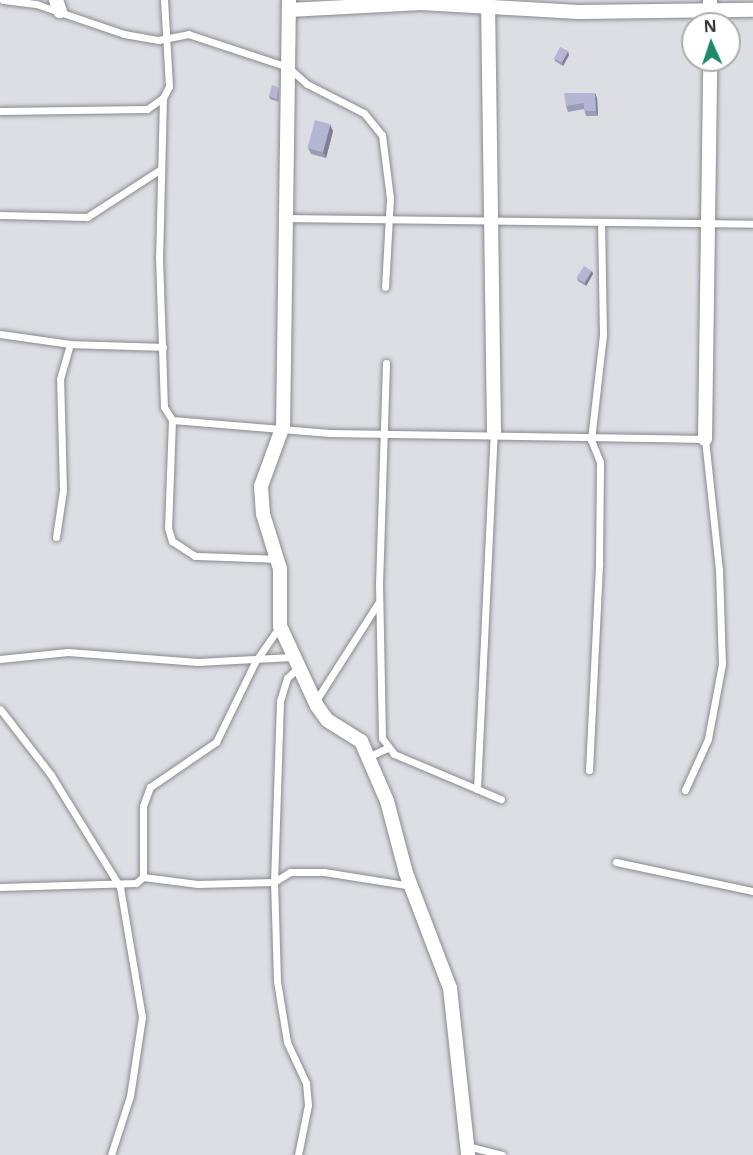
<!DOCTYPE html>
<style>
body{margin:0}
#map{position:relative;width:753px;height:1155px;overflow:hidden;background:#dddde4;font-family:"Noto Sans",sans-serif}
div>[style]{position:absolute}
.roads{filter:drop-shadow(0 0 2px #89898f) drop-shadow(0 0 2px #89898f)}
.lane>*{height:7px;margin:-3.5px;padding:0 3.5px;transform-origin:3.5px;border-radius:3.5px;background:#fff}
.street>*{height:14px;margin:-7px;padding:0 7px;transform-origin:7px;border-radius:7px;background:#fff}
.wall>*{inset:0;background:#9c9db5}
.shaded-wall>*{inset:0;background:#7f7f94}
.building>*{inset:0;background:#b5b6d3;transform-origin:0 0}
span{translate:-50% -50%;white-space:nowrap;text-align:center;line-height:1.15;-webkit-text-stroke:4.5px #fff;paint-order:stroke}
.north{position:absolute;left:681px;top:12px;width:60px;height:60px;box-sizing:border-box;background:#fff;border:2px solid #aeaeaf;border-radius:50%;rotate:357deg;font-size:16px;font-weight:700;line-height:24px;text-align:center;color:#343437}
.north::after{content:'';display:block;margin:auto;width:21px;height:27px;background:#1d8967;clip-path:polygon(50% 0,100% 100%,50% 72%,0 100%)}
</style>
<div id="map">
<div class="roads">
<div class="lane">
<i style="left:3px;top:0;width:33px;rotate:7deg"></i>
<i style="left:36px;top:4px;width:93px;rotate:18.8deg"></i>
<i style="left:124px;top:34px;width:35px;rotate:10deg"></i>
<i style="left:158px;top:40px;width:31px;rotate:-11deg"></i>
<i style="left:188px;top:34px;width:105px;rotate:18.3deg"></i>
<i style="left:288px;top:67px;width:25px;rotate:42deg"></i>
<i style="left:307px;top:84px;width:64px;rotate:27deg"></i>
<i style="left:364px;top:113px;width:28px;rotate:51deg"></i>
<i style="left:382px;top:135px;width:64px;rotate:82.8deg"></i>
<i style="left:390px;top:198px;width:89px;rotate:93.2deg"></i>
<i style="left:163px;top:98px;width:159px;rotate:91.4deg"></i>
<i style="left:159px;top:257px;width:150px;rotate:88.1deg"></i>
<i style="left:164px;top:407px;width:15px;rotate:58deg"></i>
<i style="left:172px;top:420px;width:158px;rotate:4.7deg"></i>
<i style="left:329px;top:433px;width:376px;rotate:0.9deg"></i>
<i style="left:705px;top:439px;width:132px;rotate:83.9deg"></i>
<i style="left:719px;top:570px;width:94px;rotate:88.2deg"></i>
<i style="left:722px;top:664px;width:76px;rotate:100.6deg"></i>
<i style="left:708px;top:739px;width:56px;rotate:114.3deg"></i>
<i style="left:0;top:111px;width:147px;rotate:-0.8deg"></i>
<i style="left:147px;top:109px;width:19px;rotate:-35deg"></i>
<i style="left:163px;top:98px;width:13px;rotate:-63deg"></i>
<i style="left:169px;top:86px;width:86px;rotate:-93.3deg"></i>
<i style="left:0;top:215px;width:87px;rotate:1.3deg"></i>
<i style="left:87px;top:217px;width:88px;rotate:-33deg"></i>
<i style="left:286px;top:218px;width:467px;rotate:0.7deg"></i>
<i style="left:0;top:334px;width:71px;rotate:8.1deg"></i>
<i style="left:386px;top:363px;width:219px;rotate:91.8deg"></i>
<i style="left:379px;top:582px;width:156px;rotate:88.9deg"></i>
<i style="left:382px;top:738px;width:20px;rotate:53deg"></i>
<i style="left:394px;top:754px;width:90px;rotate:22.9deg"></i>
<i style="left:477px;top:789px;width:357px;rotate:-87.3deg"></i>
<i style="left:172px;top:420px;width:108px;rotate:92.1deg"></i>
<i style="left:168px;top:528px;width:14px;rotate:73deg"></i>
<i style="left:172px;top:541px;width:27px;rotate:33deg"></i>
<i style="left:195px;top:556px;width:81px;rotate:2.1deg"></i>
<i style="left:56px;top:537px;width:48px;rotate:-81.5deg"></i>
<i style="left:63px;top:490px;width:111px;rotate:-91.5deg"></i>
<i style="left:60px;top:379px;width:36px;rotate:-74deg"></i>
<i style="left:70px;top:344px;width:93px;rotate:1.8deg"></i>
<i style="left:0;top:659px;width:68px;rotate:-5.9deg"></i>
<i style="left:68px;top:652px;width:130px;rotate:4.4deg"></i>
<i style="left:198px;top:662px;width:94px;rotate:-3deg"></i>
<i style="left:315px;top:702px;width:117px;rotate:-57.5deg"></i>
<i style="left:0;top:709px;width:83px;rotate:52.3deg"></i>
<i style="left:51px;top:775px;width:132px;rotate:58.4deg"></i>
<i style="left:120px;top:887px;width:132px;rotate:80.4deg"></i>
<i style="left:142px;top:1017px;width:80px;rotate:98.6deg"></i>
<i style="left:130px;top:1096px;width:62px;rotate:107.9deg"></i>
<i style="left:370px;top:756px;width:19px;rotate:-25deg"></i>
<i style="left:589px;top:770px;width:208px;rotate:-87.2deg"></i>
<i style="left:599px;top:562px;width:100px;rotate:-89.4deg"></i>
<i style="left:600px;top:462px;width:24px;rotate:-112deg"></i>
<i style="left:591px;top:440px;width:106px;rotate:-83.5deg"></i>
<i style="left:603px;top:335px;width:111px;rotate:-91deg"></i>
<i style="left:477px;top:789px;width:26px;rotate:23deg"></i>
<i style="left:616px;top:862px;width:140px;rotate:12deg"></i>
<i style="left:143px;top:877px;width:55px;rotate:7.3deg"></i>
<i style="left:198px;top:884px;width:76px;rotate:-1.5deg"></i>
<i style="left:274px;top:882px;width:19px;rotate:-32deg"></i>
<i style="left:290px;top:872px;width:34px"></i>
<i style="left:324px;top:872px;width:88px;rotate:9.1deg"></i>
<i style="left:0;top:887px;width:136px;rotate:-1.7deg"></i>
<i style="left:136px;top:883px;width:9px;rotate:-41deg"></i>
<i style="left:143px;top:877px;width:71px;rotate:-90deg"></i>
<i style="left:143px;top:806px;width:20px;rotate:-70deg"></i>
<i style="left:150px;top:787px;width:80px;rotate:-34.3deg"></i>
<i style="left:216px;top:742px;width:89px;rotate:-64deg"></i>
<i style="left:255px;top:662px;width:44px;rotate:-55.2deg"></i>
<i style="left:467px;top:1146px;width:36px;rotate:14deg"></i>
<i style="left:298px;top:1155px;width:51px;rotate:-78.7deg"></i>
<i style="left:308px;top:1105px;width:22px;rotate:-95deg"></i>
<i style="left:306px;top:1083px;width:45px;rotate:-114.9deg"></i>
<i style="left:287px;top:1042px;width:62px;rotate:-99.3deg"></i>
<i style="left:277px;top:981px;width:99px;rotate:-91.7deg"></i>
<i style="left:274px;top:882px;width:181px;rotate:-88.1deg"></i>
<i style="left:280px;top:701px;width:24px;rotate:-73deg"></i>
<i style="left:287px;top:678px;width:16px;rotate:-43deg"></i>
</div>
<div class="street">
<i style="left:56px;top:0;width:12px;rotate:70deg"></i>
<i style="left:289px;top:0;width:426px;rotate:90.8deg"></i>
<i style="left:283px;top:426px;width:64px;rotate:110.1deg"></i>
<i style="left:261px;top:486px;width:28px;rotate:86deg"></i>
<i style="left:263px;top:514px;width:58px;rotate:72.8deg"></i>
<i style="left:280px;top:569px;width:57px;rotate:90deg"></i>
<i style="left:280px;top:626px;width:88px;rotate:65.2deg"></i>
<i style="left:317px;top:706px;width:17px;rotate:54deg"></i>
<i style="left:327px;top:720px;width:40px;rotate:32deg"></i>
<i style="left:361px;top:741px;width:65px;rotate:66.6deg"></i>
<i style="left:387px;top:801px;width:74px;rotate:75.2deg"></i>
<i style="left:406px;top:873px;width:123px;rotate:69.1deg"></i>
<i style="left:450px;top:988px;width:168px;rotate:83.8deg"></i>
<i style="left:488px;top:0;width:432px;rotate:89.2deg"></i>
<i style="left:710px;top:0;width:24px;rotate:90deg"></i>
<i style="left:289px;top:10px;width:132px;rotate:-3deg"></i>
<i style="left:421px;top:3px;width:158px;rotate:3.3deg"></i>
<i style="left:579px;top:12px;width:174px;rotate:-0.7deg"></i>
<i style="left:705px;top:439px;width:379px;rotate:-89.2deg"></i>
</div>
</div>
<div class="wall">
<i style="clip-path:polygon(569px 55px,563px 66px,555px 61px,554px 58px)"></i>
<i style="clip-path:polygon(278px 87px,279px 91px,279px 102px,270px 99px,269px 96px)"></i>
<i style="clip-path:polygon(595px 93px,597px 98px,598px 116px,586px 116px,584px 109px,568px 112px,566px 106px)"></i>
<i style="clip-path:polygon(333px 131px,326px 158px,311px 154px,308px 148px)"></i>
<i style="clip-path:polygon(592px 271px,593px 274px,586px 286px,578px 281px,577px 278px)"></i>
</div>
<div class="shaded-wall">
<i style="clip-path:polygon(568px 51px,569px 55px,563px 66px,562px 62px)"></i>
<i style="clip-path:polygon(595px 93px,597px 98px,598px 116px,596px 111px)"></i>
<i style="clip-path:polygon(330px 124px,333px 131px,326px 158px,323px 152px)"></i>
<i style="clip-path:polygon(592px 271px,593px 274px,586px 286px,585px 283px)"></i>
</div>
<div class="building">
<i style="left:560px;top:47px;width:9px;height:13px;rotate:27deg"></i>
<i style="clip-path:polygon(272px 85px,278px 87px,277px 99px,269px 96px)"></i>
<i style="clip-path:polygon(564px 93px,595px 93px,596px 111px,584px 111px,584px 103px,566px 106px)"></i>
<i style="left:315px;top:120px;width:16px;height:29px;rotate:15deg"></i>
<i style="left:584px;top:266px;width:9px;height:14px;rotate:32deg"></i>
</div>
<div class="north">N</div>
</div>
